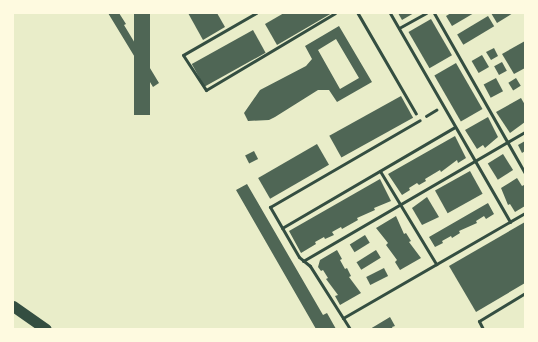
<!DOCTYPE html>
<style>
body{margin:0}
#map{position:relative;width:538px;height:342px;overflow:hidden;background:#e9edc9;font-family:Rubik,sans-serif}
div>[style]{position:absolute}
.building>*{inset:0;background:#4f6655;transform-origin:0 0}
.path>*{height:2.5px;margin:-1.25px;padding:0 1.25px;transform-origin:1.25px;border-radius:1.25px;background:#344e41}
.service>*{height:3px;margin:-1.5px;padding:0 1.5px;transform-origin:1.5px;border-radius:1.5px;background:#344e41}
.trunk>*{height:11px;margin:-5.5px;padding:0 5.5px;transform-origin:5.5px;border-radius:5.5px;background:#344e41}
span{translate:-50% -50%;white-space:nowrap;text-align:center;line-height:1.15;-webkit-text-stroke:3.5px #fefae0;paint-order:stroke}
.frame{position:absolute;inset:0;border:14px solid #fefae0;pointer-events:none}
</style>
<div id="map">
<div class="building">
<i style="clip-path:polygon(108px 13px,119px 13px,126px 24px,124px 25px,159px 83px,153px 87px)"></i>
<i style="left:134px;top:13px;width:16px;height:102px"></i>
<i style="clip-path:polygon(188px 13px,217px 13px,225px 27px,203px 40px)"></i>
<i style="clip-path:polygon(284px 13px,332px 13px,277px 45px,265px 24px)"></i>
<i style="clip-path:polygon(398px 13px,414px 13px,402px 20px)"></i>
<i style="clip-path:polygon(451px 13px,474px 13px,452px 26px,446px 16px)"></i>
<i style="clip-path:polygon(491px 13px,513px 13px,497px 23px)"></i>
<i style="left:488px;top:16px;width:12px;height:36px;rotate:59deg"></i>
<i style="left:431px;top:19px;width:42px;height:26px;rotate:60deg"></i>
<i style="clip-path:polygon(evenodd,339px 26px,372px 82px,337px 102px,329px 90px,318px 90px,275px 117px,269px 120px,248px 121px,244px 113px,260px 90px,306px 66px,312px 59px,305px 46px,339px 26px,336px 39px,359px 78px,340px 89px,318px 50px,336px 39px)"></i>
<i style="left:253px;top:30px;width:26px;height:70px;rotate:61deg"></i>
<i style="clip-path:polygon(525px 41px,525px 68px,514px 74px,502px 54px)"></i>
<i style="clip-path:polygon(494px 48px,498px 56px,491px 60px,486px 52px)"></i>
<i style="left:482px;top:55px;width:14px;height:12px;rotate:60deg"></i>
<i style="left:502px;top:62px;width:10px;height:9px;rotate:61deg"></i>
<i style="left:456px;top:63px;width:53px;height:25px;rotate:60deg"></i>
<i style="left:496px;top:78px;width:15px;height:14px;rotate:62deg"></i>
<i style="left:516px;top:78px;width:9px;height:9px;rotate:58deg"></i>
<i style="left:401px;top:96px;width:25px;height:82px;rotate:61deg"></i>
<i style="clip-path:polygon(521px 98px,525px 105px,525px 122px,510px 133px,496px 112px)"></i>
<i style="clip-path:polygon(488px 117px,498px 137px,485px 148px,483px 145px,477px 149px,465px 130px)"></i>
<i style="clip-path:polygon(455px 136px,466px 158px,458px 163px,457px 160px,441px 172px,440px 170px,425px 179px,426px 181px,419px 185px,417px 183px,409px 188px,410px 190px,402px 195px,388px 174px)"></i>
<i style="clip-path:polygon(525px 141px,525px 151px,522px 153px,518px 145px)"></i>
<i style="left:317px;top:144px;width:24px;height:68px;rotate:60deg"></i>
<i style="left:254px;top:151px;width:9px;height:10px;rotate:63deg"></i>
<i style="left:503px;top:154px;width:19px;height:18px;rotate:58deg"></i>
<i style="left:470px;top:171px;width:26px;height:40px;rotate:61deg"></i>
<i style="clip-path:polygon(517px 178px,522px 186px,524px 185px,525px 187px,525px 206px,515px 212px,510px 204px,508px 205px,501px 188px)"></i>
<i style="clip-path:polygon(380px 179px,391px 201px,374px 208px,375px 210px,357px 218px,358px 220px,342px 229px,341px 227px,332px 232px,334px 235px,325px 239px,324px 237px,315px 242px,316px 244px,301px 253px,289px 231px)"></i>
<i style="clip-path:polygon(247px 184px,323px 315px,327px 313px,336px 329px,316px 329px,236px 190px)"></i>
<i style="clip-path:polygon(427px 197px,439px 217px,422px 225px,412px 208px)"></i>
<i style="clip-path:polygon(488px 203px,494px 214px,486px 219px,484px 216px,476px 221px,477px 223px,459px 231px,460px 233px,452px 238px,451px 236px,442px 241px,443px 243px,435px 247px,429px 237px)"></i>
<i style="clip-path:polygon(396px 216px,404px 234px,406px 233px,411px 241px,409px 242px,421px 258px,400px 270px,395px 262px,397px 260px,386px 245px,388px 243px,376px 228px)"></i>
<i style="clip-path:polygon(525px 222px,525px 283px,476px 312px,449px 266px)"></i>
<i style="left:365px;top:235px;width:9px;height:18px;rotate:58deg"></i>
<i style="clip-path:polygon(337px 250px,342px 259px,340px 260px,345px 269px,347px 268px,351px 276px,349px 277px,361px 293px,340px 305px,335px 296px,338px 295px,326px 279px,328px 278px,323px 270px,321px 271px,318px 267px,320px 260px)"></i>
<i style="left:376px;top:250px;width:9px;height:23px;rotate:58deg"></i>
<i style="left:384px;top:268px;width:9px;height:20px;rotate:63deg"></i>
<i style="clip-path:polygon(390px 317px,395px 326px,392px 327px,393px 329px,370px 329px)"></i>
</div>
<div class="path">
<i style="left:358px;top:13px;width:116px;rotate:59.9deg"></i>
<i style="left:426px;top:116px;width:12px;rotate:-31deg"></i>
</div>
<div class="service">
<i style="left:256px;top:13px;width:84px;rotate:150.1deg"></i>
<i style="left:183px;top:55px;width:42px;rotate:56.7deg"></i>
<i style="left:206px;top:90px;width:150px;rotate:-30.8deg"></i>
<i style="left:390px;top:13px;width:241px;rotate:60.1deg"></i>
<i style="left:434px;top:13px;width:184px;rotate:60.4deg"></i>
<i style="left:399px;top:28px;width:31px;rotate:-29deg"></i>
<i style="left:380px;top:171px;width:109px;rotate:58.9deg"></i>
<i style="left:282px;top:228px;width:200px;rotate:-30.3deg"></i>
<i style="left:303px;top:261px;width:257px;rotate:-30.2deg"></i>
<i style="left:343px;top:318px;width:62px;rotate:-122.4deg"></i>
<i style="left:310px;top:266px;width:14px;rotate:-141deg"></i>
<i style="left:299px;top:257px;width:58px;rotate:-120.1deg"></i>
<i style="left:270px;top:207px;width:173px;rotate:-30.1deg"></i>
<i style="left:350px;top:329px;width:13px;rotate:-122deg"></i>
<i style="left:343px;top:318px;width:210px;rotate:-30deg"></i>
<i style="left:483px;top:329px;width:9px;rotate:-117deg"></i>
<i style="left:479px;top:321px;width:54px;rotate:-31.3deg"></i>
</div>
<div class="trunk">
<i style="left:13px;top:306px;width:40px;rotate:34.9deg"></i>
</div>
<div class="frame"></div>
</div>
